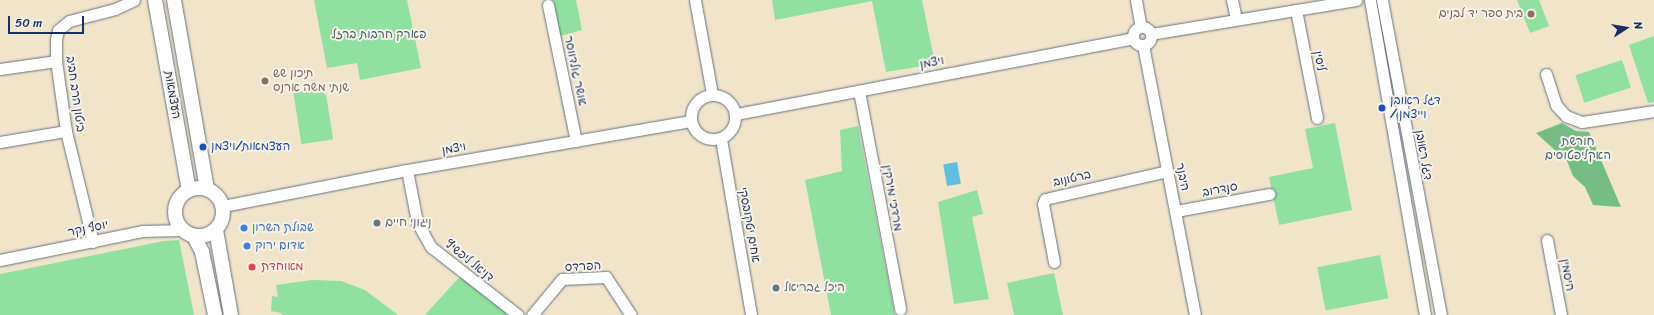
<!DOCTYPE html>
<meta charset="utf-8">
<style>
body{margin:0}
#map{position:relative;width:1654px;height:315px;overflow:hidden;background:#f0e5ca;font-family:Sriracha,"Playpen Sans Hebrew",sans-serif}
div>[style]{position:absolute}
.green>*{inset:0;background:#90e09f;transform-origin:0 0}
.forest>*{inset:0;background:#74be86}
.water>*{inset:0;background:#62bde0;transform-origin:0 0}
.roads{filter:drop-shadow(0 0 1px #666f84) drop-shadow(0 0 1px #666f84)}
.minor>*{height:11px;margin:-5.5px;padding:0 5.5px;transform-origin:5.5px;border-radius:5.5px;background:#fff}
.minor>.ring{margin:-5.5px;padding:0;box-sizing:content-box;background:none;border:11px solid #fff;border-radius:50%}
.major>*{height:14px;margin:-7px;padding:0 7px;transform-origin:7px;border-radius:7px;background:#fff}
.major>.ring{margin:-7px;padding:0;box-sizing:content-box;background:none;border:14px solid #fff;border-radius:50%}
.dots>*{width:11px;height:11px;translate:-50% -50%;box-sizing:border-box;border:2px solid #f7f3e8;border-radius:50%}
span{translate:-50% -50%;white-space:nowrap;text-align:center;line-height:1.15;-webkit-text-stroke:4px #f7f3e8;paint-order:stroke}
.education-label{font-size:12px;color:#785e54}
.right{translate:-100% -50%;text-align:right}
.left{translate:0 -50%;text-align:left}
.park-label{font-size:12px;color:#385b6e}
.street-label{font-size:12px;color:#1b2f5e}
.transit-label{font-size:12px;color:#164399}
.worship-label{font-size:12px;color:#5b616d}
.shop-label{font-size:12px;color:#366cbe}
.health-label{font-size:12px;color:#be3a42}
.north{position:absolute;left:1606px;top:8px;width:40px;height:40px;-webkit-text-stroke:3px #f7f3e8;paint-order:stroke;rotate:78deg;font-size:11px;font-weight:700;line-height:16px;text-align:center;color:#1b2f5e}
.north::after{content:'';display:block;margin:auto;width:14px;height:18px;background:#1b2f5e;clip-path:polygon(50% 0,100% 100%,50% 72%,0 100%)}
.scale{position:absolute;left:8px;top:16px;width:76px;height:18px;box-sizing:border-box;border:2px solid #1b2f5e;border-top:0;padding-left:5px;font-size:12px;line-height:14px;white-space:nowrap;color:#1b2f5e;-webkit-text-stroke:3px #f7f3e8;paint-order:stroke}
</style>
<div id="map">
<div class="green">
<i style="clip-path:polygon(314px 0,407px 0,421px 68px,360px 80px,357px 63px,327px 68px)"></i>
<i style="clip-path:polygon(553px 0,576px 0,582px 30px,560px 36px)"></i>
<i style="clip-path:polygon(772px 0,922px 0,935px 64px,886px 72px,872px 1px,775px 20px)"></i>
<i style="clip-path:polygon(1517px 0,1539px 0,1549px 26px,1530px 33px)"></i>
<i style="clip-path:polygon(1654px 36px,1654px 102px,1648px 103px,1629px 45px)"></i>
<i style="left:1622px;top:60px;width:29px;height:49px;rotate:72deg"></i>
<i style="left:325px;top:88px;width:52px;height:32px;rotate:81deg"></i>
<i style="clip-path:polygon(1335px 123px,1352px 210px,1279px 225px,1269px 177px,1313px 168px,1305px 129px)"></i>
<i style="clip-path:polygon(858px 126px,895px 315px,831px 315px,805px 180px,842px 171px,840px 130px)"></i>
<i style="clip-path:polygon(977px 190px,983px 214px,972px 217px,989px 299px,954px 304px,938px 202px)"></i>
<i style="clip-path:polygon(179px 240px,194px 315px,0 315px,0 274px,164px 241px)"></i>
<i style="left:1380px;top:255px;width:44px;height:64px;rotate:79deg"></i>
<i style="clip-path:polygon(463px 273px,518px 315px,425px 315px)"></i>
<i style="clip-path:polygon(1054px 273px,1063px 315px,1014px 315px,1007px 283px)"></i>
<i style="clip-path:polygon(312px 280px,341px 281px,365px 290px,398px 315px,282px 315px,281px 313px,271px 311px,272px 296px,278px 297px,276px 285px)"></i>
</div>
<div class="forest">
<i style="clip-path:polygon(1562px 123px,1576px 131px,1589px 132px,1621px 207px,1593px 205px,1585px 187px,1573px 176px,1567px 161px,1536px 133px)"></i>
</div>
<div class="water">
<i style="left:957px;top:162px;width:22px;height:14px;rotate:80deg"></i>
</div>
<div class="roads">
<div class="minor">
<i style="left:695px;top:0;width:96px;rotate:79.7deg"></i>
<i style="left:1136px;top:0;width:27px;rotate:80deg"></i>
<i style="left:1232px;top:0;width:19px;rotate:78deg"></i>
<i style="left:1370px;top:0;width:320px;rotate:80.1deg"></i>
<i style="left:1382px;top:0;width:320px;rotate:79.4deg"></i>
<i style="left:548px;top:5px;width:139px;rotate:78.4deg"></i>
<i style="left:1296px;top:10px;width:110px;rotate:79deg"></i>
<i class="ring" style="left:1133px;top:27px;width:7px;height:7px"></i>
<i style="left:1151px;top:34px;width:208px;rotate:-9.4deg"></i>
<i style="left:1143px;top:45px;width:275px;rotate:79.1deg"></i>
<i style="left:0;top:69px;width:57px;rotate:-8.1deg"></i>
<i style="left:1546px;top:74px;width:33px;rotate:72deg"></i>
<i style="left:1556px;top:105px;width:15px;rotate:48deg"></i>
<i style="left:1566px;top:116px;width:17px;rotate:21deg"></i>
<i style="left:1582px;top:122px;width:73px;rotate:-8.7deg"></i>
<i style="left:859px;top:91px;width:222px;rotate:79.3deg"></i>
<i class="ring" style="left:691px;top:95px;width:33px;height:33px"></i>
<i style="left:736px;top:114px;width:404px;rotate:-10.8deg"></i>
<i style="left:721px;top:139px;width:179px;rotate:80.3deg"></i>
<i style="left:0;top:142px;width:67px;rotate:-9.5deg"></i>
<i style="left:407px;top:170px;width:53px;rotate:79.1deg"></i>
<i style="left:417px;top:222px;width:29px;rotate:61deg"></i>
<i style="left:431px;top:247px;width:110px;rotate:38deg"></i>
<i style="left:223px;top:206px;width:187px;rotate:-11.1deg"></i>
<i style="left:407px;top:170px;width:288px;rotate:-9.8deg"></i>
<i style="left:1176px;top:211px;width:95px;rotate:-10.4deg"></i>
<i style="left:1547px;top:240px;width:76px;rotate:79.4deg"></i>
<i style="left:93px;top:242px;width:114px;rotate:-103.7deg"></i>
<i style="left:66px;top:131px;width:71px;rotate:-98.1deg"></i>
<i style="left:56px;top:61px;width:22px;rotate:-90deg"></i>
<i style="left:56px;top:39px;width:9px;rotate:-77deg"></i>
<i style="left:58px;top:30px;width:14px;rotate:-39deg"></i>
<i style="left:69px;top:21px;width:48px;rotate:-14.6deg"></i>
<i style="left:115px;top:9px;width:21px;rotate:-25deg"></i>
<i style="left:0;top:260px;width:145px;rotate:-11.5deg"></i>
<i style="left:142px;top:231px;width:41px;rotate:-1.4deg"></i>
<i style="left:1054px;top:262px;width:59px;rotate:-100.7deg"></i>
<i style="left:1043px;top:204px;width:5px;rotate:-68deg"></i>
<i style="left:1045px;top:199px;width:125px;rotate:-12.9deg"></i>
<i style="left:532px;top:315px;width:47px;rotate:-50.2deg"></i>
<i style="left:562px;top:279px;width:44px;rotate:-2.6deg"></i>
<i style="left:606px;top:277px;width:45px;rotate:56.7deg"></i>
</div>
<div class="major">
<i style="left:155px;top:0;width:193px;rotate:79.9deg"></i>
<i style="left:174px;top:0;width:192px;rotate:80.1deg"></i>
<i class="ring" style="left:175px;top:188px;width:34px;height:34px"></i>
<i style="left:216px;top:230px;width:86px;rotate:80deg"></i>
<i style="left:194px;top:236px;width:18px;rotate:63deg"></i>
<i style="left:202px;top:252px;width:64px;rotate:78.3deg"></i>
</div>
</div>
<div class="dots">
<i style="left:1531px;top:14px;background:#8d6e63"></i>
<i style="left:265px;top:81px;background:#8d6e63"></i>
<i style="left:1382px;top:108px;background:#1a4fb4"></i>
<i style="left:203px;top:147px;background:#1a4fb4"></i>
<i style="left:377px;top:223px;background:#6b7280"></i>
<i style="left:244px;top:228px;background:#3f7fe0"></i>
<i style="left:247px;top:246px;background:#3f7fe0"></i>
<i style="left:252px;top:267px;background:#e0444e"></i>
<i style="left:776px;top:288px;background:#6b7280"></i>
</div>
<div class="education-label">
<span class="right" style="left:1523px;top:14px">בית ספר יד לבנים</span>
<span class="left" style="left:273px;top:81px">תיכון שש<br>שנתי משה ארנס</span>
</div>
<div class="park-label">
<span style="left:379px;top:35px">פארק חרבות ברזל</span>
<span style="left:1578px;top:149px">חורשת<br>האקליפטוסים</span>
</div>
<div class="street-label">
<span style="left:1319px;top:61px;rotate:79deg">ליסין</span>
<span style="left:932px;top:63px;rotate:-11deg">ויצמן</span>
<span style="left:575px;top:71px;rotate:78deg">אושר גולדווסר</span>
<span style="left:75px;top:94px;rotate:82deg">ביטון הרב חביב</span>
<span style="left:172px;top:95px;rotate:80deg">העצמאות</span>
<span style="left:454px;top:149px;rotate:-10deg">ויצמן</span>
<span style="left:1423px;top:155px;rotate:80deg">דגל ראובן</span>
<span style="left:1182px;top:177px;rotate:78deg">היבנר</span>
<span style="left:1072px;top:179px;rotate:-13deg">ברטונוב</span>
<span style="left:1220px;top:190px;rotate:-10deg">סנדרוב</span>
<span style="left:892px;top:198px;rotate:80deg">מרדכי מירקין</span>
<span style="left:749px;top:225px;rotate:80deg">אחים יטקובסקי</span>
<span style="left:88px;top:229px;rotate:-12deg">יוסף נקר</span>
<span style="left:469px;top:261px;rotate:39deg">דניאל ליפשיץ</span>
<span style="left:583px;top:267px;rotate:-3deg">הפרדס</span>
<span style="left:1567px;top:275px;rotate:80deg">היסמין</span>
</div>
<div class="transit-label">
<span class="left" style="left:1390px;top:108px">דגל ראובן<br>/ וייצמן</span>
<span class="left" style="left:211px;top:147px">העצמאות/ויצמן</span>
</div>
<div class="worship-label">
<span class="left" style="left:385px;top:223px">ניגוני חיים</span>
<span class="left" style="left:784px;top:288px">היכל גבריאל</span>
</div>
<div class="shop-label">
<span class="left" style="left:252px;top:228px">שבולת השרון</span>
<span class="left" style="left:255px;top:246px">אדום ירוק</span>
</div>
<div class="health-label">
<span class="left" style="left:261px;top:267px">מאוחדת</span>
</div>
<div class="north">N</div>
<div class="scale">50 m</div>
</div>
